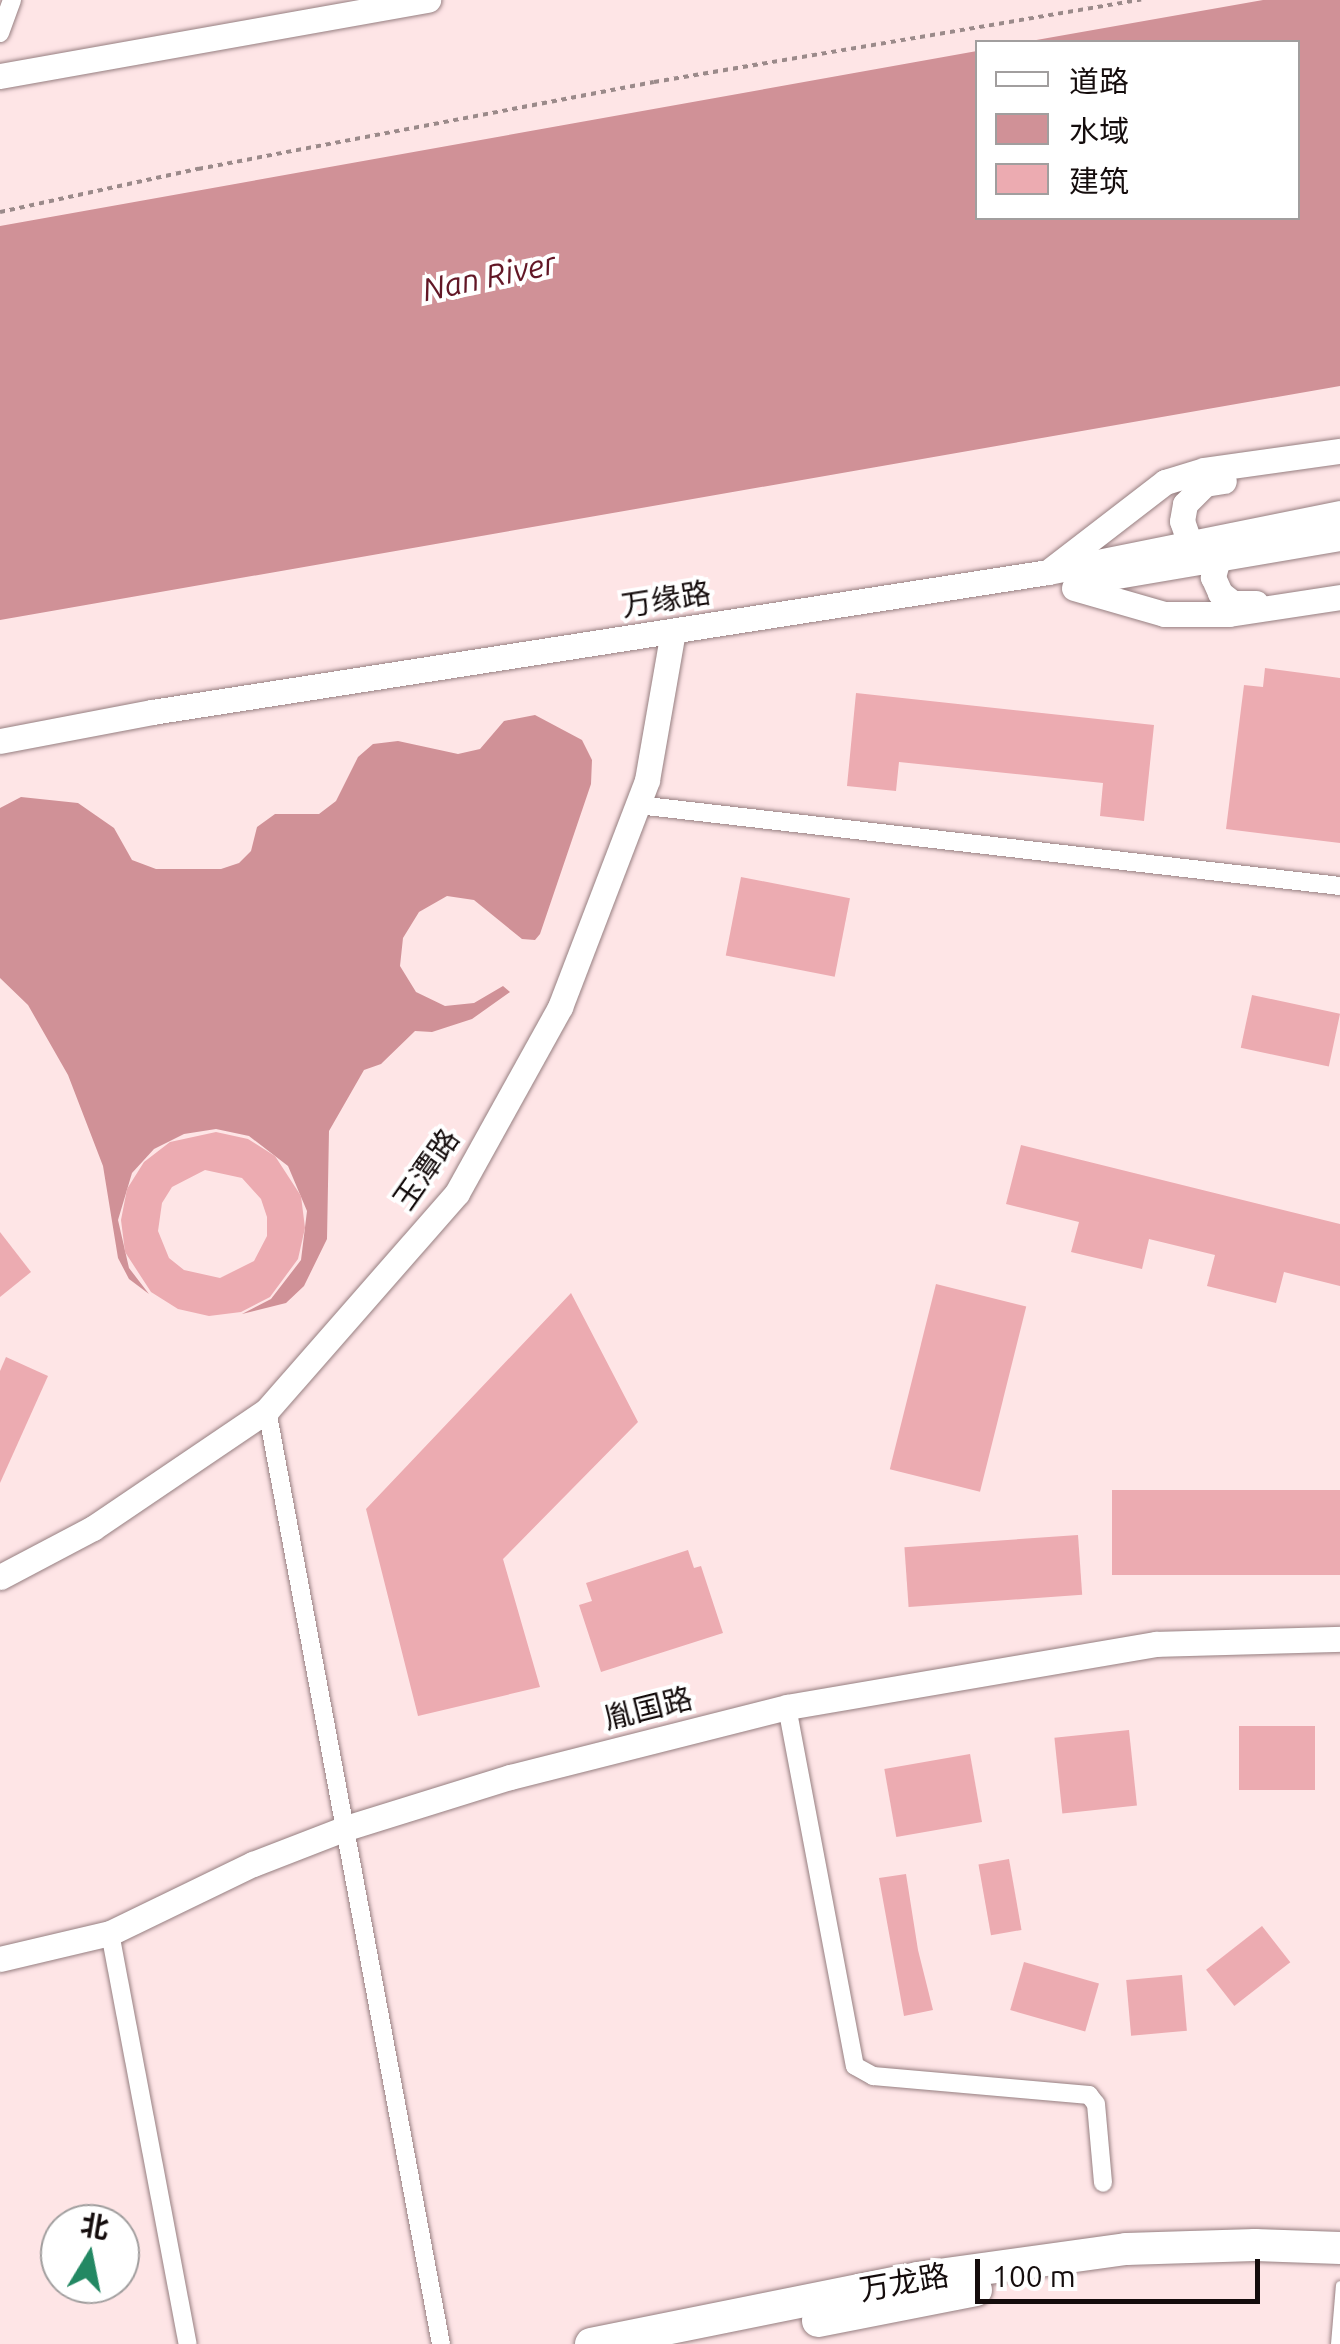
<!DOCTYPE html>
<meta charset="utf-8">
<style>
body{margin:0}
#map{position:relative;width:1340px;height:2344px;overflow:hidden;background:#fee5e6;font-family:Ubuntu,"Noto Sans SC",sans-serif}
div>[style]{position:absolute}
.water>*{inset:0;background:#d09197}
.building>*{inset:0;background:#ecabb1;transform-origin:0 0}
.path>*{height:4px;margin-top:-2px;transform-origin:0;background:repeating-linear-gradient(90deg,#9b8a8a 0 5px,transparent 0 10px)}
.roads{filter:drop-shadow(0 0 2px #967f81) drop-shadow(0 0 2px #967f81)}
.lane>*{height:9px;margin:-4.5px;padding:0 4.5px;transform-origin:4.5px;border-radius:4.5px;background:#fff}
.street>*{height:18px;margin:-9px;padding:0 9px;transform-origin:9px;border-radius:9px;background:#fff}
.secondary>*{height:25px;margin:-12.5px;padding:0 12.5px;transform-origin:12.5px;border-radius:12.5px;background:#fff}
.highway>*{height:32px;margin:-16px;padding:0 16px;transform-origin:16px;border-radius:16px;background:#fff}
span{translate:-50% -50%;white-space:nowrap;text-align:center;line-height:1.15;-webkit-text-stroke:8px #fff;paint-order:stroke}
.street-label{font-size:30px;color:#140c0c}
.water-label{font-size:32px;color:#621726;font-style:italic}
.legend{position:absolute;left:975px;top:40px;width:325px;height:180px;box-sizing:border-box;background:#fff;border:2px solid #a19e9e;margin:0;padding:12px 18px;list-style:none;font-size:30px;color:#140c0c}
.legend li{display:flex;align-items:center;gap:20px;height:50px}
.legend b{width:50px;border:2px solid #a19e9e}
.north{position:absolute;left:40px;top:2204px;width:100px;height:100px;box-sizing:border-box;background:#fff;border:2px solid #a19e9e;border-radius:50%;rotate:10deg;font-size:28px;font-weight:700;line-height:40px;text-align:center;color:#140c0c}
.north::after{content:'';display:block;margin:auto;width:35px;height:45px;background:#238863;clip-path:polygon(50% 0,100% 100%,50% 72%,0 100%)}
.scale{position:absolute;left:975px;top:2259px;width:285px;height:45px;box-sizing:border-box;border:5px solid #140c0c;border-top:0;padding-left:12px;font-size:30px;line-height:35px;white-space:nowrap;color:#140c0c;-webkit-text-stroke:8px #fff;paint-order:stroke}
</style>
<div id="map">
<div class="water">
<i style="clip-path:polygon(1263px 0,1340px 0,1340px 386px,0 620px,0 226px,977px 51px,978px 218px,1298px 218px,1298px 42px,1025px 42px)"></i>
<i style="clip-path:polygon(535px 715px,582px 740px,592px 760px,591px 784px,540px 934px,535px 940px,522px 939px,474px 900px,447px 896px,419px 912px,403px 938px,400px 966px,416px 992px,445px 1006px,474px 1003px,503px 986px,510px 992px,472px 1019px,432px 1032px,415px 1031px,381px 1064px,364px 1070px,329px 1131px,327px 1239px,304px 1286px,286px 1303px,242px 1314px,271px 1299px,301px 1260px,307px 1211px,288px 1166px,249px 1136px,216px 1129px,184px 1134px,154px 1149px,132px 1173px,118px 1220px,129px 1268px,149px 1294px,129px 1279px,118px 1258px,103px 1166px,68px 1075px,28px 1005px,0 978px,0 808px,21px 797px,78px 803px,114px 828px,132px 860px,156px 869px,221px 869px,239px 863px,251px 851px,257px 827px,275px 814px,319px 814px,336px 801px,358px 757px,373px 744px,398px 741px,458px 754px,480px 749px,504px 721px)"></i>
</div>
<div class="building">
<i style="clip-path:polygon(1265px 668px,1340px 678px,1340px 843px,1226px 829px,1244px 685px,1263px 687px)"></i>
<i style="clip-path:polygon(856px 693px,1154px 725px,1144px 821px,1100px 816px,1103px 783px,899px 762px,896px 791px,847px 786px)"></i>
<i style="left:741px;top:877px;width:111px;height:80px;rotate:11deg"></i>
<i style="left:1252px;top:995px;width:90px;height:54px;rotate:12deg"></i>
<i style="clip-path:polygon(evenodd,216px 1132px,248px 1139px,275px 1156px,301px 1196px,305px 1228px,298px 1259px,270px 1297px,241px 1312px,209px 1316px,178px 1309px,151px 1292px,125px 1252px,121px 1220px,127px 1189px,144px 1162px,170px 1142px,216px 1132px,205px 1170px,242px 1178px,261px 1199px,267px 1217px,267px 1236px,254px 1261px,220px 1278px,184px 1270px,169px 1258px,158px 1231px,162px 1203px,172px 1187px,205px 1170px)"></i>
<i style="clip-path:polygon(1021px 1145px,1340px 1224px,1340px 1286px,1284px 1272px,1276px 1303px,1207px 1286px,1215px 1255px,1149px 1239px,1142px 1269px,1071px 1252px,1079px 1222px,1006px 1204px)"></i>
<i style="clip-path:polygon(0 1232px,31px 1272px,0 1297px)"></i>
<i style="left:936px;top:1284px;width:93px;height:191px;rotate:14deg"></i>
<i style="clip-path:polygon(571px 1293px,638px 1422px,503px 1559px,540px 1687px,418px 1716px,366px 1509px)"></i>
<i style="clip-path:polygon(6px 1357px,48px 1376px,0 1483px,0 1371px)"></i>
<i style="left:1340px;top:1490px;width:85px;height:228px;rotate:90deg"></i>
<i style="left:1078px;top:1535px;width:60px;height:174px;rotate:86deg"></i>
<i style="clip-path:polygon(688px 1550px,694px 1568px,701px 1566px,723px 1633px,601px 1672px,579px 1605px,592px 1601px,586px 1583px)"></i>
<i style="left:1239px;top:1726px;width:76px;height:64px"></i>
<i style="left:1129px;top:1730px;width:76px;height:75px;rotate:84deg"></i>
<i style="left:970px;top:1754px;width:69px;height:87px;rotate:80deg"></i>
<i style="left:1009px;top:1859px;width:72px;height:31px;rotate:80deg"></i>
<i style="clip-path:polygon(906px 1874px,918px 1950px,933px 2010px,904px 2016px,879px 1878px)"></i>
<i style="left:1262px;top:1926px;width:46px;height:71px;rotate:52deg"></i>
<i style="left:1024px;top:1962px;width:78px;height:50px;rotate:16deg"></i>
<i style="left:1182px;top:1975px;width:56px;height:56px;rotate:85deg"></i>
</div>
<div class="path">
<i style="left:0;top:212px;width:203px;rotate:-12.3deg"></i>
<i style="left:198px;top:169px;width:464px;rotate:-10.8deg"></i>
<i style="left:654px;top:82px;width:494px;rotate:-9.6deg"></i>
</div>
<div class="roads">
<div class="lane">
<i style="left:1335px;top:2344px;width:59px;rotate:-85.2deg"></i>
</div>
<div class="street">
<i style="left:0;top:33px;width:35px;rotate:-70deg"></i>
<i style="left:638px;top:805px;width:707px;rotate:6.58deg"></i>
<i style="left:267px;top:1410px;width:950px;rotate:79.45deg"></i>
<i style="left:787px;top:1707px;width:365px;rotate:79.3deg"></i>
<i style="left:855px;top:2066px;width:21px;rotate:29deg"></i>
<i style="left:873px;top:2076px;width:217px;rotate:5deg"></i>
<i style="left:1089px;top:2095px;width:11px;rotate:52deg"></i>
<i style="left:1096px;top:2104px;width:79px;rotate:84.9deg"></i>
<i style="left:110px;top:1933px;width:418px;rotate:79.3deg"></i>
</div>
<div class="secondary">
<i style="left:0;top:76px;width:435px;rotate:-10.1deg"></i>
<i style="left:1190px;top:544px;width:24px;rotate:-109deg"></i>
<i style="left:1182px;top:521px;width:17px;rotate:-80deg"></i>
<i style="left:1185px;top:504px;width:28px;rotate:-45deg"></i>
<i style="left:1205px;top:484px;width:19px;rotate:-9deg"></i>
<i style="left:1218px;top:559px;width:19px;rotate:106deg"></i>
<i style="left:1213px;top:577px;width:17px;rotate:66deg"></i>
<i style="left:1220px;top:593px;width:16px;rotate:38deg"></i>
<i style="left:1233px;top:603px;width:23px"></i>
<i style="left:1052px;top:569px;width:143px;rotate:-37.6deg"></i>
<i style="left:1165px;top:482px;width:41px;rotate:-17.1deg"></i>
<i style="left:1204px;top:470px;width:137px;rotate:-8deg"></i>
<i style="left:1076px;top:583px;width:268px;rotate:-9.7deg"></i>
<i style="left:1074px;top:588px;width:94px;rotate:16.1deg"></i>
<i style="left:1164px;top:614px;width:65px"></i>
<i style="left:1229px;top:614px;width:112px;rotate:-8.7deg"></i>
<i style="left:0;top:741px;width:155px;rotate:-10.8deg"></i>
<i style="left:152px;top:712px;width:907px;rotate:-8.88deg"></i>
<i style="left:1048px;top:572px;width:298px;rotate:-11.4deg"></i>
<i style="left:0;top:1577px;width:105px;rotate:-27.8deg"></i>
<i style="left:93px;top:1528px;width:210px;rotate:-34.1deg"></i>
<i style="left:267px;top:1410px;width:288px;rotate:-48.8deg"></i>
<i style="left:457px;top:1193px;width:213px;rotate:-61deg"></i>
<i style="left:560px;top:1007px;width:243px;rotate:-69deg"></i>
<i style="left:647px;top:780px;width:151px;rotate:-80.1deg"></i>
<i style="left:0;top:1959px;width:113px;rotate:-13.3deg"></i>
<i style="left:110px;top:1933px;width:159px;rotate:-25.8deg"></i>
<i style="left:253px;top:1864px;width:100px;rotate:-21.2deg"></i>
<i style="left:346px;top:1828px;width:172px;rotate:-17.3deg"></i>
<i style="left:510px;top:1777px;width:286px;rotate:-14.2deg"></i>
<i style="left:787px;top:1707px;width:374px;rotate:-9.7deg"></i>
<i style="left:1156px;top:1644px;width:184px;rotate:-1.6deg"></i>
</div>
<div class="highway">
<i style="left:818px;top:2321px;width:161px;rotate:-11.1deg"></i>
<i style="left:591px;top:2344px;width:333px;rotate:-11.4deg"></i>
<i style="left:917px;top:2278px;width:211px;rotate:-7.9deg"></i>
<i style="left:1126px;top:2249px;width:129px;rotate:-1.8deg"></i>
<i style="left:1255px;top:2245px;width:85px;rotate:2deg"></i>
</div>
</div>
<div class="street-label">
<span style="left:666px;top:599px;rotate:-9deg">万缘路</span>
<span style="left:426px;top:1169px;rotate:-55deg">玉潭路</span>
<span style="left:648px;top:1708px;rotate:-14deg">胤国路</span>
<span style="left:904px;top:2282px;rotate:-10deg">万龙路</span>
</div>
<div class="water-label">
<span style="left:489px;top:276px;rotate:-12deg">Nan River</span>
</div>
<ul class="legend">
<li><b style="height:12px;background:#fff"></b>道路</li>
<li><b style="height:28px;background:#d09197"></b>水域</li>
<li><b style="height:28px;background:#ecabb1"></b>建筑</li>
</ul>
<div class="north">北</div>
<div class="scale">100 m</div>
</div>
